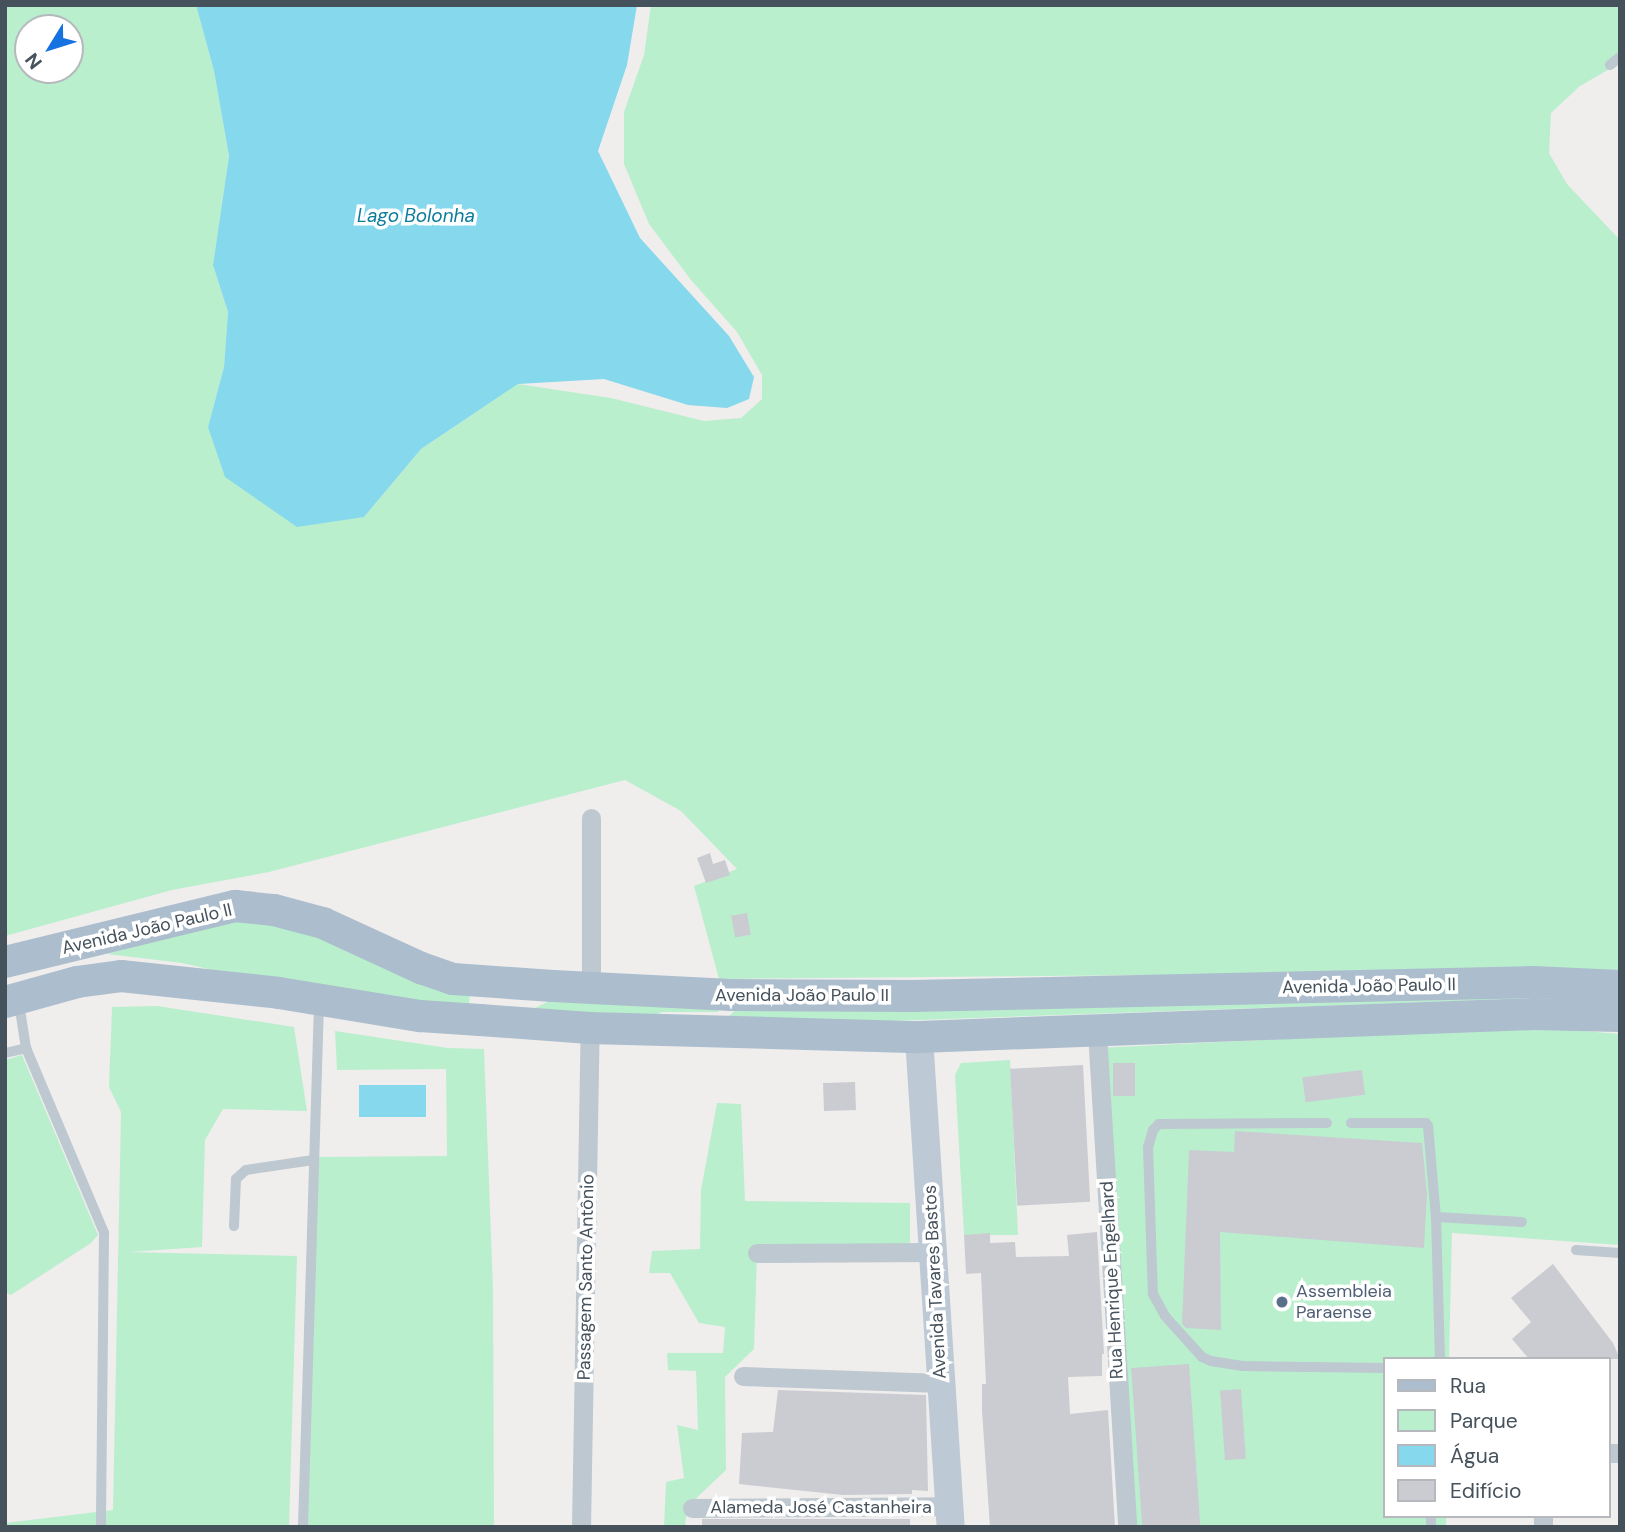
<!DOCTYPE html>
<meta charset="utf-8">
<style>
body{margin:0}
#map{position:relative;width:1625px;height:1532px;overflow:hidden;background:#f0eded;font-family:"DM Sans",sans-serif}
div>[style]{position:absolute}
.green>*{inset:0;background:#baefce}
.water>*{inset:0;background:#86d8ed;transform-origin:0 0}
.building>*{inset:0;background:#caccd2;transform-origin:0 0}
.lane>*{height:10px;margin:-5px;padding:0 5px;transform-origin:5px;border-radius:5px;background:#bdc8d0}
.street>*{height:19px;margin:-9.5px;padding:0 9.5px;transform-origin:9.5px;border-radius:9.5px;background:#bdc8d0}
.secondary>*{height:28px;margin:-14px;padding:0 14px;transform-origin:14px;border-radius:14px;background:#bdc9d5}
.primary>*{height:32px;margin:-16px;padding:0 16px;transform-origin:16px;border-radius:16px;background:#acbdcd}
.dots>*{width:19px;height:19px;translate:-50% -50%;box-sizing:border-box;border:4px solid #fff;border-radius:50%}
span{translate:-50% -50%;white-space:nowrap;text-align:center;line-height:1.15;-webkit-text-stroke:7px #fff;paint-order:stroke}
.street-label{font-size:18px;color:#45515b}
.service-label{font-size:18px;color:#4e5e75}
.left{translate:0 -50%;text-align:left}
.water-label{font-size:19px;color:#0b7d9a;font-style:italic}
.frame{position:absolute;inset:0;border:7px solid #45515b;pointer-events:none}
.legend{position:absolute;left:1383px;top:1357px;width:228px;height:161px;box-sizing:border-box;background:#fff;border:2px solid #b5b9bd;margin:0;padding:9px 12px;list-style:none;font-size:21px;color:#45515b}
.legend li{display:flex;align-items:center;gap:14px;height:35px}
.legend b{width:35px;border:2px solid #b5b9bd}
.north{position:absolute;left:14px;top:14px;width:70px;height:70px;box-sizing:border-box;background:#fff;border:2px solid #b5b9bd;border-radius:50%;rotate:232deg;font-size:19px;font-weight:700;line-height:28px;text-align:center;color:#45515b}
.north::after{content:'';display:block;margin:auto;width:24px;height:32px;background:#1671e1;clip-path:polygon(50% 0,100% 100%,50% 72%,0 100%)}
</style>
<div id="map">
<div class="green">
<i style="clip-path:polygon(evenodd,5px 5px,196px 5px,214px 71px,229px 156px,213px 265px,228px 312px,224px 367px,208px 427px,364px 517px,421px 449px,518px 384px,611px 398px,704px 421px,741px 418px,762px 399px,762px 375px,737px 332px,691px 280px,649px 224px,624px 164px,624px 112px,644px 55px,651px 5px,1620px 5px,1620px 63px,1580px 86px,1551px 113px,1549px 153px,1567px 184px,1620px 240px,1620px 971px,719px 979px,694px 886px,737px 869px,681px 811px,625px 780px,269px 872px,172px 890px,5px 936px,5px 5px,28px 28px,70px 28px,70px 70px,28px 70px,28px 28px)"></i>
<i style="clip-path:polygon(236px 917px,287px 922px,470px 994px,468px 1012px,262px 981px,182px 963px,107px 954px)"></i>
<i style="clip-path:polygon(1420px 993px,1620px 1001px,1543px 998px,834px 1023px,727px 1018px,737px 1009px,767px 1011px)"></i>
<i style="clip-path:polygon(557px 997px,720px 1003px,718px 1012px,662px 1012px,643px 1022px,533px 1009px)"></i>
<i style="clip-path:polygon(157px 1006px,294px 1027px,307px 1111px,223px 1109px,205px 1140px,202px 1247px,129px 1252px,297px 1256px,289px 1527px,5px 1527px,5px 1523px,113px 1510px,121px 1112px,109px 1087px,112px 1007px)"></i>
<i style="clip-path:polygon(1535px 1027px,1620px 1034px,1620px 1245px,1452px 1233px,1449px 1359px,1385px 1359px,1385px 1516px,1446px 1516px,1446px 1527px,1127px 1527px,1097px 1048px)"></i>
<i style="clip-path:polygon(335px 1031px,448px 1048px,484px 1049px,493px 1288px,494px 1527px,305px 1527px,313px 1157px,447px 1156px,446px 1069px,337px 1070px)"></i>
<i style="clip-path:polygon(22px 1055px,98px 1235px,91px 1243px,11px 1295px,5px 1292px,5px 1060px)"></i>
<i style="clip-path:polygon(1010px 1060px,1018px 1235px,964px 1235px,955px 1075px,961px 1063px)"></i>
<i style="clip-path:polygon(717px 1103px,741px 1104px,745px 1201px,910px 1203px,910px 1252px,757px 1254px,754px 1349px,725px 1377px,726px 1470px,687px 1507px,685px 1527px,664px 1527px,666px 1482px,684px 1478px,677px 1425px,698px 1430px,696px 1371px,668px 1370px,667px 1353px,723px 1353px,725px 1327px,699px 1323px,670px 1273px,649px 1273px,652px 1251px,700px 1249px,701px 1190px)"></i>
</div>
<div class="water">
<i style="clip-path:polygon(196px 5px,637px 5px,627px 65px,598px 151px,640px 238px,729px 336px,754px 377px,749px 399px,727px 408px,688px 405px,604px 379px,518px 384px,421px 449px,364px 517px,297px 527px,225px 477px,208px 427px,224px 367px,228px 312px,213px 265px,229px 156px,214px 71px)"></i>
<i style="left:359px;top:1085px;width:67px;height:32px"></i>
</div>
<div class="building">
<i style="clip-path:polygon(710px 853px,713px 864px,725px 860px,730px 875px,706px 883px,697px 858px)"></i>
<i style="left:747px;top:913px;width:22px;height:16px;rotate:80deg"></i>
<i style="left:1113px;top:1063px;width:22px;height:33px"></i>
<i style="left:1083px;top:1065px;width:137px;height:73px;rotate:87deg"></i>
<i style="left:1362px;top:1070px;width:25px;height:60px;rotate:83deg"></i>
<i style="left:855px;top:1082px;width:28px;height:32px;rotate:88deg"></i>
<i style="clip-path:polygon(1235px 1131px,1422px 1143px,1427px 1194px,1424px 1248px,1220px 1232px,1221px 1330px,1186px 1328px,1182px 1324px,1189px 1150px,1234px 1152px)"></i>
<i style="clip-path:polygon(1097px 1232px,1104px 1354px,1102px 1354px,1102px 1376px,1068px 1377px,1070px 1414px,1108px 1410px,1115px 1527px,990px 1527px,982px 1411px,982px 1384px,986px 1384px,981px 1273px,966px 1274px,964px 1235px,990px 1233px,990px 1243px,1015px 1242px,1016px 1257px,1069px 1256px,1067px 1235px)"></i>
<i style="clip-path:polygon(1553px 1264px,1613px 1343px,1620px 1359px,1529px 1359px,1512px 1339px,1531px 1322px,1511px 1298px)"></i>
<i style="left:1189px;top:1364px;width:163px;height:58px;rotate:86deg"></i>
<i style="left:1241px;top:1389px;width:70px;height:21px;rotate:86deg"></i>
<i style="clip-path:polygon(778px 1390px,926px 1395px,928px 1491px,912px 1490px,912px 1494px,843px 1495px,739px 1484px,742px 1433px,773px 1432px)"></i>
<i style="left:910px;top:1519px;width:8px;height:208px;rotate:90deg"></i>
</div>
<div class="lane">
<i style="left:1610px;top:65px;width:13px;rotate:-39deg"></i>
<i style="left:19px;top:1003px;width:46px;rotate:81.2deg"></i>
<i style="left:5px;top:1053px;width:22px;rotate:-13deg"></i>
<i style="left:26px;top:1048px;width:201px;rotate:67.1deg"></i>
<i style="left:104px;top:1233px;width:294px;rotate:90.6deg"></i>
<i style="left:1327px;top:1123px;width:168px;rotate:179.7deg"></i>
<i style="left:1159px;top:1124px;width:8px;rotate:135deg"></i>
<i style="left:1153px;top:1130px;width:18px;rotate:106deg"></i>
<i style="left:1148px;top:1147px;width:147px;rotate:88.1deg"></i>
<i style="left:1153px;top:1294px;width:25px;rotate:61deg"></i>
<i style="left:1165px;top:1316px;width:55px;rotate:47.9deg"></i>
<i style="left:1202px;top:1357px;width:10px;rotate:24deg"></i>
<i style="left:1211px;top:1361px;width:32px;rotate:9deg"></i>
<i style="left:1243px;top:1366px;width:142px;rotate:0.8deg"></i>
<i style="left:1351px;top:1123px;width:75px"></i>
<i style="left:1426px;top:1123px;width:4px;rotate:56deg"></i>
<i style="left:1428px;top:1126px;width:91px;rotate:85deg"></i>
<i style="left:1436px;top:1217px;width:142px;rotate:88.4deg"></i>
<i style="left:1436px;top:1217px;width:86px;rotate:3.3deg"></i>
<i style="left:234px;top:1226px;width:47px;rotate:-87.6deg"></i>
<i style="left:236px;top:1179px;width:13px;rotate:-42deg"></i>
<i style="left:246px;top:1170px;width:68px;rotate:-8.5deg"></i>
<i style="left:1576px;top:1250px;width:44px;rotate:3.9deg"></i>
<i style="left:1431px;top:1516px;width:11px;rotate:90deg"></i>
<i style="left:303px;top:1527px;width:524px;rotate:-88.25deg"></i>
</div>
<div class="street">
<i style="left:591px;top:988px;width:170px;rotate:-90deg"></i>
<i style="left:1097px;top:1032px;width:496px;rotate:86.5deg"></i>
<i style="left:757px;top:1253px;width:177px;rotate:-0.3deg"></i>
<i style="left:743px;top:1376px;width:198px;rotate:2deg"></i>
<i style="left:1609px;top:1453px;width:11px"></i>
<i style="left:692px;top:1508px;width:258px;rotate:-0.4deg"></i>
<i style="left:581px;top:1527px;width:499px;rotate:-89deg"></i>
<i style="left:1543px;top:1527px;width:11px;rotate:-90deg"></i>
</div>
<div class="secondary">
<i style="left:919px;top:1037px;width:491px;rotate:86.3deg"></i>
</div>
<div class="primary">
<i style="left:5px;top:962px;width:237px;rotate:-13.7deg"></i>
<i style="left:235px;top:906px;width:39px;rotate:6deg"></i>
<i style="left:274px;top:910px;width:51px;rotate:14.9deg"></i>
<i style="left:323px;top:923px;width:108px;rotate:24.7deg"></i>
<i style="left:421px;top:968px;width:34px;rotate:19deg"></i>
<i style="left:453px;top:979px;width:100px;rotate:4deg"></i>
<i style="left:553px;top:986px;width:178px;rotate:2.9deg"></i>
<i style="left:731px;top:995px;width:182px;rotate:0.3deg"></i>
<i style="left:913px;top:996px;width:620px;rotate:-1.29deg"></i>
<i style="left:1533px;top:982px;width:87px;rotate:2.6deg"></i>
<i style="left:5px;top:1002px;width:75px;rotate:-15.5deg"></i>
<i style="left:77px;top:982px;width:44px;rotate:-7.8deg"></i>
<i style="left:121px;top:976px;width:159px;rotate:6.1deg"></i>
<i style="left:279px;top:993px;width:143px;rotate:9.3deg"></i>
<i style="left:420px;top:1016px;width:60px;rotate:3.8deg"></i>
<i style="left:480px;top:1020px;width:110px;rotate:4.2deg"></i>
<i style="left:590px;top:1028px;width:329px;rotate:1.6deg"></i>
<i style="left:919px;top:1037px;width:615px;rotate:-2.14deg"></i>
<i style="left:1534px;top:1014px;width:86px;rotate:1.3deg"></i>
</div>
<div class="dots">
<i style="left:1282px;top:1302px;background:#5c6f8a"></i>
</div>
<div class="street-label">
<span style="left:147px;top:929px;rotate:-13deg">Avenida João Paulo II</span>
<span style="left:1369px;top:986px;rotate:-1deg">Avenida João Paulo II</span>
<span style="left:802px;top:995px">Avenida João Paulo II</span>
<span style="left:586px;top:1277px;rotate:-89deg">Passagem Santo Antônio</span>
<span style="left:1112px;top:1280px;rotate:-93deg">Rua Henrique Engelhard</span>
<span style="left:935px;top:1282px;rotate:-93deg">Avenida Tavares Bastos</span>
<span style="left:821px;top:1507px">Alameda José Castanheira</span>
</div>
<div class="service-label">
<span class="left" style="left:1296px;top:1302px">Assembleia<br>Paraense</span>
</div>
<div class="water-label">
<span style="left:416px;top:216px">Lago Bolonha</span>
</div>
<div class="frame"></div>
<ul class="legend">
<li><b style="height:9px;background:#acbdcd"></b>Rua</li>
<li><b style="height:19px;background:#baefce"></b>Parque</li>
<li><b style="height:19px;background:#86d8ed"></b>Água</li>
<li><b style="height:19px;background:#caccd2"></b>Edifício</li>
</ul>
<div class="north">N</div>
</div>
